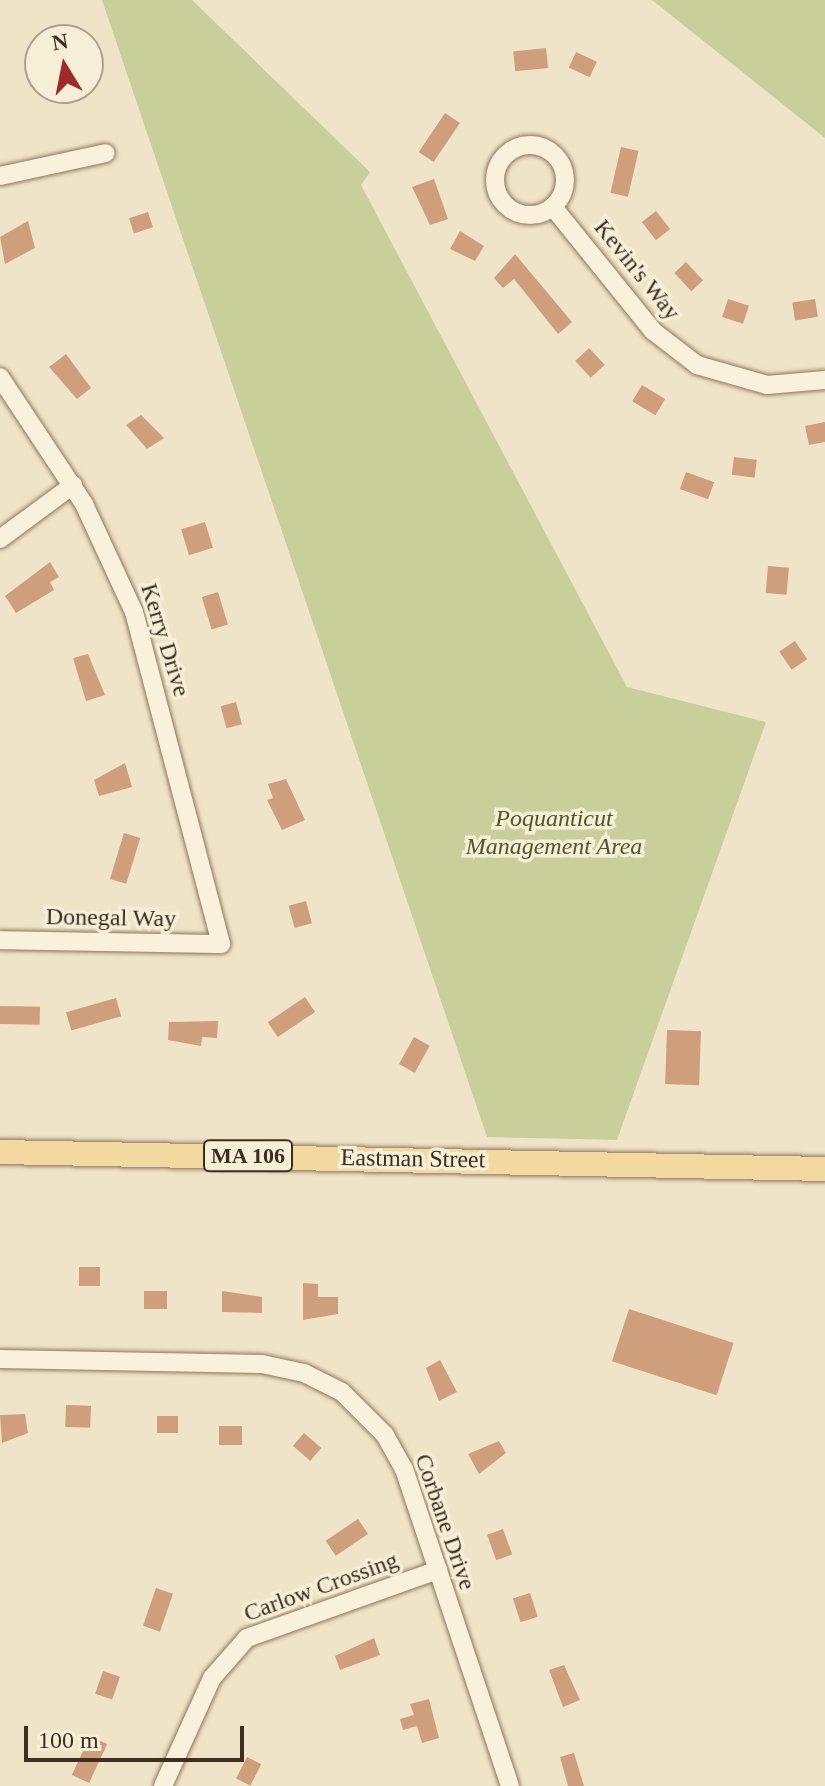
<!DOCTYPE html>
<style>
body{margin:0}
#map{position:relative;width:825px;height:1786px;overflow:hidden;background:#f0e4c8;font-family:Georgia,serif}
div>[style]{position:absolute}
.green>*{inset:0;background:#c9cf9b}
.building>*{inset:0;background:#cf9f7d;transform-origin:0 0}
.roads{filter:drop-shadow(0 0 2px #8d765c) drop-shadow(0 0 2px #8d765c)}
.minor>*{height:18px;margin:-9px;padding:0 9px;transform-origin:9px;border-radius:9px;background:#faf1dc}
.minor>.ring{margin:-9px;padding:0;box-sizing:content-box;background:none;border:18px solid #faf1dc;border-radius:50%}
.major>*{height:24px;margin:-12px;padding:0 12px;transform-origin:12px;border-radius:12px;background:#f3d9a0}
span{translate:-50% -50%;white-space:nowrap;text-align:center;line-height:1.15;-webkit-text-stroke:7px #f7eed8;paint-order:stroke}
.shield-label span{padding:2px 6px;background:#f7eed8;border:2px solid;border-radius:6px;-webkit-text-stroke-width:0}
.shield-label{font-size:22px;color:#3d2e20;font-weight:700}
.street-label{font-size:24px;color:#3d2e20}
.park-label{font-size:24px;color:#4d5a26;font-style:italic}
.north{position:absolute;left:24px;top:24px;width:80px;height:80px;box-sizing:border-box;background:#f7eed8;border:2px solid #ada18e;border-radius:50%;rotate:350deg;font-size:22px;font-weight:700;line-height:32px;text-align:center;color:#3d2e20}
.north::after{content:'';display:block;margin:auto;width:28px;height:36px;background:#9e2a2b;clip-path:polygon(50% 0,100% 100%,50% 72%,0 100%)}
.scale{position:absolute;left:24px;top:1726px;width:220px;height:36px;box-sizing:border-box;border:4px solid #3d2e20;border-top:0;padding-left:10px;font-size:24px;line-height:28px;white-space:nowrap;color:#3d2e20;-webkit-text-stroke:6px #f7eed8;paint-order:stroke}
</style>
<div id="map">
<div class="green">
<i style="clip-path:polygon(102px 0,192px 0,370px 172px,361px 185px,627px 687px,766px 722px,617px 1140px,487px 1137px)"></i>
<i style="clip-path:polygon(652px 0,825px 0,825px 138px)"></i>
</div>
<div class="building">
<i style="left:546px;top:48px;width:20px;height:33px;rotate:84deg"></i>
<i style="left:576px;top:52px;width:23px;height:17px;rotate:25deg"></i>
<i style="left:445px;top:113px;width:18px;height:47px;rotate:34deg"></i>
<i style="left:621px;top:147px;width:18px;height:47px;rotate:13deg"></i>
<i style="clip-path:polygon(434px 179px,448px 219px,430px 225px,412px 187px)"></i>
<i style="left:656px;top:211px;width:23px;height:18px;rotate:52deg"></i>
<i style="left:148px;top:212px;width:16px;height:20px;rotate:72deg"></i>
<i style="clip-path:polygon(28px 221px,35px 248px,5px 264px,0 237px)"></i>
<i style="clip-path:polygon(460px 231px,484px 246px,475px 261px,450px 249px)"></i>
<i style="clip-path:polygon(515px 254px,572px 322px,558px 334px,514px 279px,503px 288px,494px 278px)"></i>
<i style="left:686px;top:262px;width:25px;height:16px;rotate:47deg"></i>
<i style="left:728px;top:299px;width:22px;height:19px;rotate:18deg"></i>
<i style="left:815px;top:299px;width:18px;height:23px;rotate:81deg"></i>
<i style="left:589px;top:348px;width:23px;height:19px;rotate:47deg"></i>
<i style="clip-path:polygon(66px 354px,91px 388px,77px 399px,49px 367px)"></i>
<i style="left:642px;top:385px;width:27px;height:19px;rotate:31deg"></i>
<i style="clip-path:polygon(141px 415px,164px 438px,147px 449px,126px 425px)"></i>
<i style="clip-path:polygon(825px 422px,825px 442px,809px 445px,805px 426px)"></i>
<i style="left:734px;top:457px;width:23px;height:18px;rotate:7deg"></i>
<i style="left:686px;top:472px;width:30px;height:18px;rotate:20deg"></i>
<i style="left:205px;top:522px;width:27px;height:25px;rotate:73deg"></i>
<i style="clip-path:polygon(50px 562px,59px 577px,50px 582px,54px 590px,16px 613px,5px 596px)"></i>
<i style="left:768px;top:566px;width:21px;height:27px;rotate:5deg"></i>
<i style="left:218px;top:592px;width:34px;height:17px;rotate:73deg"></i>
<i style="left:795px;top:641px;width:22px;height:19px;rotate:56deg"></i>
<i style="clip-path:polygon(88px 654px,105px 695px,86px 701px,73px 658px)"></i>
<i style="left:236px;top:702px;width:23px;height:16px;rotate:75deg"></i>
<i style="clip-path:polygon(125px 763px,132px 787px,99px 796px,94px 780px)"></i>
<i style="clip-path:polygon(286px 779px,305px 820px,282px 830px,267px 800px,273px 798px,268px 784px)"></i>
<i style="left:124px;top:833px;width:17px;height:48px;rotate:17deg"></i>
<i style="left:306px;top:901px;width:23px;height:18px;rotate:75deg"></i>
<i style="left:305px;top:997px;width:18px;height:45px;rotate:56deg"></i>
<i style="left:116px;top:998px;width:19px;height:52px;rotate:74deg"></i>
<i style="left:0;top:1006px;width:40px;height:18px;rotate:1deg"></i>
<i style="clip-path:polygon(218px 1021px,217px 1038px,202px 1037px,201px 1046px,168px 1040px,169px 1022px)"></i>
<i style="left:667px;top:1030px;width:34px;height:54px;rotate:2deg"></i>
<i style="left:414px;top:1037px;width:18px;height:31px;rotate:29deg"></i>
<i style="left:79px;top:1267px;width:21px;height:19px"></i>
<i style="clip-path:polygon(303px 1283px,318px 1284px,318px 1297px,338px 1297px,338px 1314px,303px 1320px)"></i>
<i style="left:144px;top:1291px;width:23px;height:18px"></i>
<i style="clip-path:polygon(222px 1291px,262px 1297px,262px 1313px,222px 1312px)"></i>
<i style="left:629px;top:1309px;width:110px;height:55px;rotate:18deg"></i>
<i style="clip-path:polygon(440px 1360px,457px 1392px,439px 1401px,426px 1368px)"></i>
<i style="left:66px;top:1405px;width:25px;height:22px;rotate:2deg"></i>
<i style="clip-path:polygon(25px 1414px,28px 1433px,2px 1443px,0 1415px)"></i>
<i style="left:157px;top:1416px;width:21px;height:17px"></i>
<i style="left:219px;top:1426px;width:23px;height:19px"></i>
<i style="left:304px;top:1433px;width:23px;height:17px;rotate:41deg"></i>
<i style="clip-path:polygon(499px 1441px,506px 1453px,479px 1474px,468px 1454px)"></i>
<i style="left:358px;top:1519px;width:18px;height:39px;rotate:56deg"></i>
<i style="left:503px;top:1529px;width:27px;height:17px;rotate:70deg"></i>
<i style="left:156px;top:1588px;width:18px;height:40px;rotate:19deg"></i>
<i style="left:530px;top:1593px;width:25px;height:18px;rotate:72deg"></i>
<i style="clip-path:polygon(374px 1638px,380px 1655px,340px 1670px,335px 1656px)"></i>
<i style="clip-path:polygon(564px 1665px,580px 1700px,563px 1707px,549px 1670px)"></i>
<i style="left:103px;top:1671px;width:18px;height:24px;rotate:19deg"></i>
<i style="clip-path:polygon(429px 1699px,439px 1738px,422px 1743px,417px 1726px,403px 1730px,400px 1719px,414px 1715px,410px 1704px)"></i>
<i style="left:90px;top:1736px;width:19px;height:43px;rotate:25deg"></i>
<i style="clip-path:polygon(574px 1753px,584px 1786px,568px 1786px,560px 1757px)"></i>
<i style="left:247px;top:1757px;width:16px;height:24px;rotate:27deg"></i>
</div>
<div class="roads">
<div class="minor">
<i class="ring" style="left:495px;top:145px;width:52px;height:52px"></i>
<i style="left:0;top:176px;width:108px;rotate:-12.2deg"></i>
<i style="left:553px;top:207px;width:159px;rotate:51.1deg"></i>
<i style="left:653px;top:331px;width:56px;rotate:37.7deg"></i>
<i style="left:697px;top:365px;width:73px;rotate:15.9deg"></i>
<i style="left:767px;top:385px;width:58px;rotate:-4.9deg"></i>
<i style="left:0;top:377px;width:152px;rotate:56.5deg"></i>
<i style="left:84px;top:504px;width:119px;rotate:65.2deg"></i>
<i style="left:134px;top:612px;width:343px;rotate:75.3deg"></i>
<i style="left:221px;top:944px;width:221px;rotate:-179deg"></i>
<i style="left:0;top:539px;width:91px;rotate:-36.5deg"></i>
<i style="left:0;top:1359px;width:262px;rotate:1.1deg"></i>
<i style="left:262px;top:1364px;width:43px;rotate:12.1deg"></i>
<i style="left:304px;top:1373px;width:42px;rotate:26.6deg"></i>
<i style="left:342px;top:1392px;width:61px;rotate:45deg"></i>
<i style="left:385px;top:1435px;width:39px;rotate:61deg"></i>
<i style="left:404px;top:1469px;width:334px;rotate:71.5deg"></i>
<i style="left:163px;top:1786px;width:119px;rotate:-65.6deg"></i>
<i style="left:212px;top:1678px;width:53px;rotate:-48.8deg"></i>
<i style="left:247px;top:1638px;width:203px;rotate:-19.6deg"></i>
</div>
<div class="major">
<i style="left:0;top:1152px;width:825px;rotate:1.18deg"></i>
</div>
</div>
<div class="shield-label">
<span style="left:248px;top:1156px">MA 106</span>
</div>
<div class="street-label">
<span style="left:637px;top:270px;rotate:51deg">Kevin's Way</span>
<span style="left:165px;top:640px;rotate:73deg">Kerry Drive</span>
<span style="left:111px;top:918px;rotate:1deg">Donegal Way</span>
<span style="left:413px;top:1159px;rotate:1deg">Eastman Street</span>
<span style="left:445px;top:1522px;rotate:71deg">Corbane Drive</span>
<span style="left:321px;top:1587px;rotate:-20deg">Carlow Crossing</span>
</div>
<div class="park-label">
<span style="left:554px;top:833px">Poquanticut<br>Management Area</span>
</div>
<div class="north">N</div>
<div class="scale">100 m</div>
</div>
